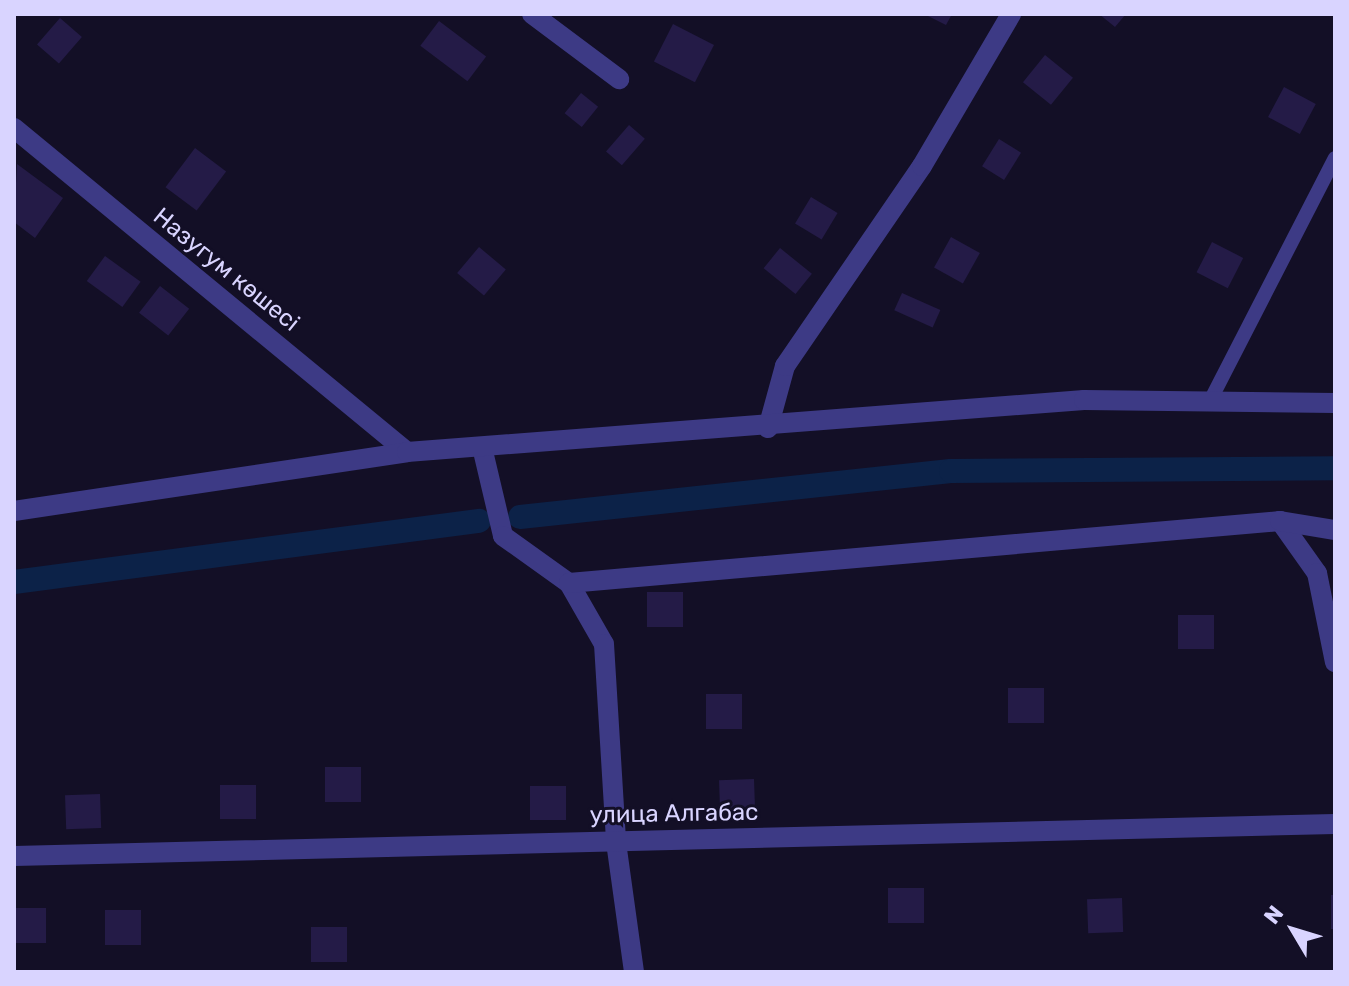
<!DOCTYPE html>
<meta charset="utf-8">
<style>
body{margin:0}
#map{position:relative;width:1349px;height:986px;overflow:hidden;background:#130f26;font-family:Rubik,sans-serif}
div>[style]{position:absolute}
.canal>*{height:24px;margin:-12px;padding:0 12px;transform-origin:12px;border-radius:12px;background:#0c2248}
.building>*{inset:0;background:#241b47;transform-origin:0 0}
.service>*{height:14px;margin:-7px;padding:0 7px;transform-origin:7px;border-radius:7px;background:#3d3a85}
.minor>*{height:20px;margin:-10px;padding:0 10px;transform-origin:10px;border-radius:10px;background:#3d3a85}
.tertiary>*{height:20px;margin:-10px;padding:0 10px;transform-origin:10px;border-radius:10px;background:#3d3a85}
span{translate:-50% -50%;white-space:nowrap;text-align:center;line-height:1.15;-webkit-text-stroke:6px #130f26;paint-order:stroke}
.street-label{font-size:24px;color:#d9d4ff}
.frame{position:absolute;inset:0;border:16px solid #d9d4ff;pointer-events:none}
.north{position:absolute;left:1253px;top:890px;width:80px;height:80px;-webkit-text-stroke:6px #130f26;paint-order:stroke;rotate:308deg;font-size:22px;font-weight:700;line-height:32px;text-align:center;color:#d9d4ff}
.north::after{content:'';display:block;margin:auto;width:28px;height:36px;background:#d9d4ff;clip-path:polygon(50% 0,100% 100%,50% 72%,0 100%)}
</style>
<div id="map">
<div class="canal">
<i style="left:520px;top:517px;width:433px;rotate:-6.1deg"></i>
<i style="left:951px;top:471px;width:384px;rotate:-0.4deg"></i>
<i style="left:14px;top:582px;width:469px;rotate:-7.5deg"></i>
</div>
<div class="building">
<i style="clip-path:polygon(924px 14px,952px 14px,946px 25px)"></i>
<i style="clip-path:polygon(1099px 14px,1126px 14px,1115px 27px)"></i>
<i style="left:60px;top:18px;width:29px;height:35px;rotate:41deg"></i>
<i style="left:439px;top:21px;width:59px;height:31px;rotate:37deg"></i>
<i style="left:673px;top:24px;width:46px;height:42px;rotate:27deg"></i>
<i style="left:1045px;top:55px;width:36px;height:35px;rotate:39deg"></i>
<i style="left:1284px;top:87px;width:36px;height:34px;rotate:28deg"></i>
<i style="left:581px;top:93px;width:22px;height:26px;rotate:39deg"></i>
<i style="left:629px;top:125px;width:21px;height:35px;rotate:41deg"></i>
<i style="left:999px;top:139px;width:26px;height:32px;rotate:32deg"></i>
<i style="left:195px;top:148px;width:39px;height:49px;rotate:37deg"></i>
<i style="clip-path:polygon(17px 164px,63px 198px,35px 238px,14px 222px)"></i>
<i style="left:811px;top:197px;width:31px;height:31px;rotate:31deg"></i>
<i style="left:951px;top:237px;width:33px;height:35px;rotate:29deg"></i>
<i style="left:1212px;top:242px;width:35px;height:34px;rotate:27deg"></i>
<i style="left:479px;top:247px;width:35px;height:34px;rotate:40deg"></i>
<i style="left:780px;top:248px;width:41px;height:26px;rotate:39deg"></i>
<i style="left:105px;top:256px;width:44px;height:31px;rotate:36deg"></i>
<i style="left:160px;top:286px;width:37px;height:34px;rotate:38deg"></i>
<i style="left:902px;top:293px;width:42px;height:19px;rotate:24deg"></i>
<i style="left:683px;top:592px;width:35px;height:36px;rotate:90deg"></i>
<i style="left:1178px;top:615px;width:36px;height:34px"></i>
<i style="left:1008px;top:688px;width:36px;height:35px"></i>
<i style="left:706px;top:694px;width:36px;height:35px"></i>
<i style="left:361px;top:767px;width:35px;height:36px;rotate:90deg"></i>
<i style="left:754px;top:779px;width:34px;height:35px;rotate:88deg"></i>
<i style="left:256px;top:785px;width:34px;height:36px;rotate:90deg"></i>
<i style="left:530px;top:786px;width:36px;height:34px"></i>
<i style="left:100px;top:794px;width:34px;height:35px;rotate:88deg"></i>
<i style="left:888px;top:888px;width:36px;height:35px"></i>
<i style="left:1331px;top:895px;width:4px;height:34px"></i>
<i style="left:1122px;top:898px;width:34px;height:35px;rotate:88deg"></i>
<i style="left:14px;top:908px;width:32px;height:35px"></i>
<i style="left:105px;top:910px;width:36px;height:35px"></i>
<i style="left:347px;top:927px;width:35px;height:36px;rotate:90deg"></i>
</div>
<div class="service">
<i style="left:1210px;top:401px;width:273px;rotate:-62.8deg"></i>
</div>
<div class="minor">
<i style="left:532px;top:14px;width:109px;rotate:36.8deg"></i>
<i style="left:768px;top:428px;width:64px;rotate:-74.7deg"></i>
<i style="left:785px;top:366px;width:242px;rotate:-55.6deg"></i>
<i style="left:922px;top:166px;width:176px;rotate:-59.6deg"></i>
<i style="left:482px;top:447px;width:91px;rotate:76.7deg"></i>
<i style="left:503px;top:536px;width:81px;rotate:35.5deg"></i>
<i style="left:569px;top:583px;width:70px;rotate:60.2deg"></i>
<i style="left:604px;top:644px;width:198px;rotate:86.5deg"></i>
<i style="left:616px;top:842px;width:131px;rotate:82.1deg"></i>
<i style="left:1280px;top:521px;width:64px;rotate:54.6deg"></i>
<i style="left:1317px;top:573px;width:91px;rotate:78.6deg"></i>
<i style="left:569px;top:583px;width:714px;rotate:-4.98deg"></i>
<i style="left:1280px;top:521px;width:56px;rotate:9.3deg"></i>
<i style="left:14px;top:856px;width:1321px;rotate:-1.39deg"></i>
</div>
<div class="tertiary">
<i style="left:14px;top:128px;width:509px;rotate:39.5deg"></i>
<i style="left:14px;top:511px;width:397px;rotate:-8.5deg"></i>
<i style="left:407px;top:452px;width:679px;rotate:-4.39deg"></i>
<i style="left:1084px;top:400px;width:251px;rotate:0.7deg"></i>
</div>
<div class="street-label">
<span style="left:226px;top:270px;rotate:39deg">Назугум көшесі</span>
<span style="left:674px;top:814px;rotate:-1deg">улица Алгабас</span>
</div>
<div class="frame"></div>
<div class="north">N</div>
</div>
